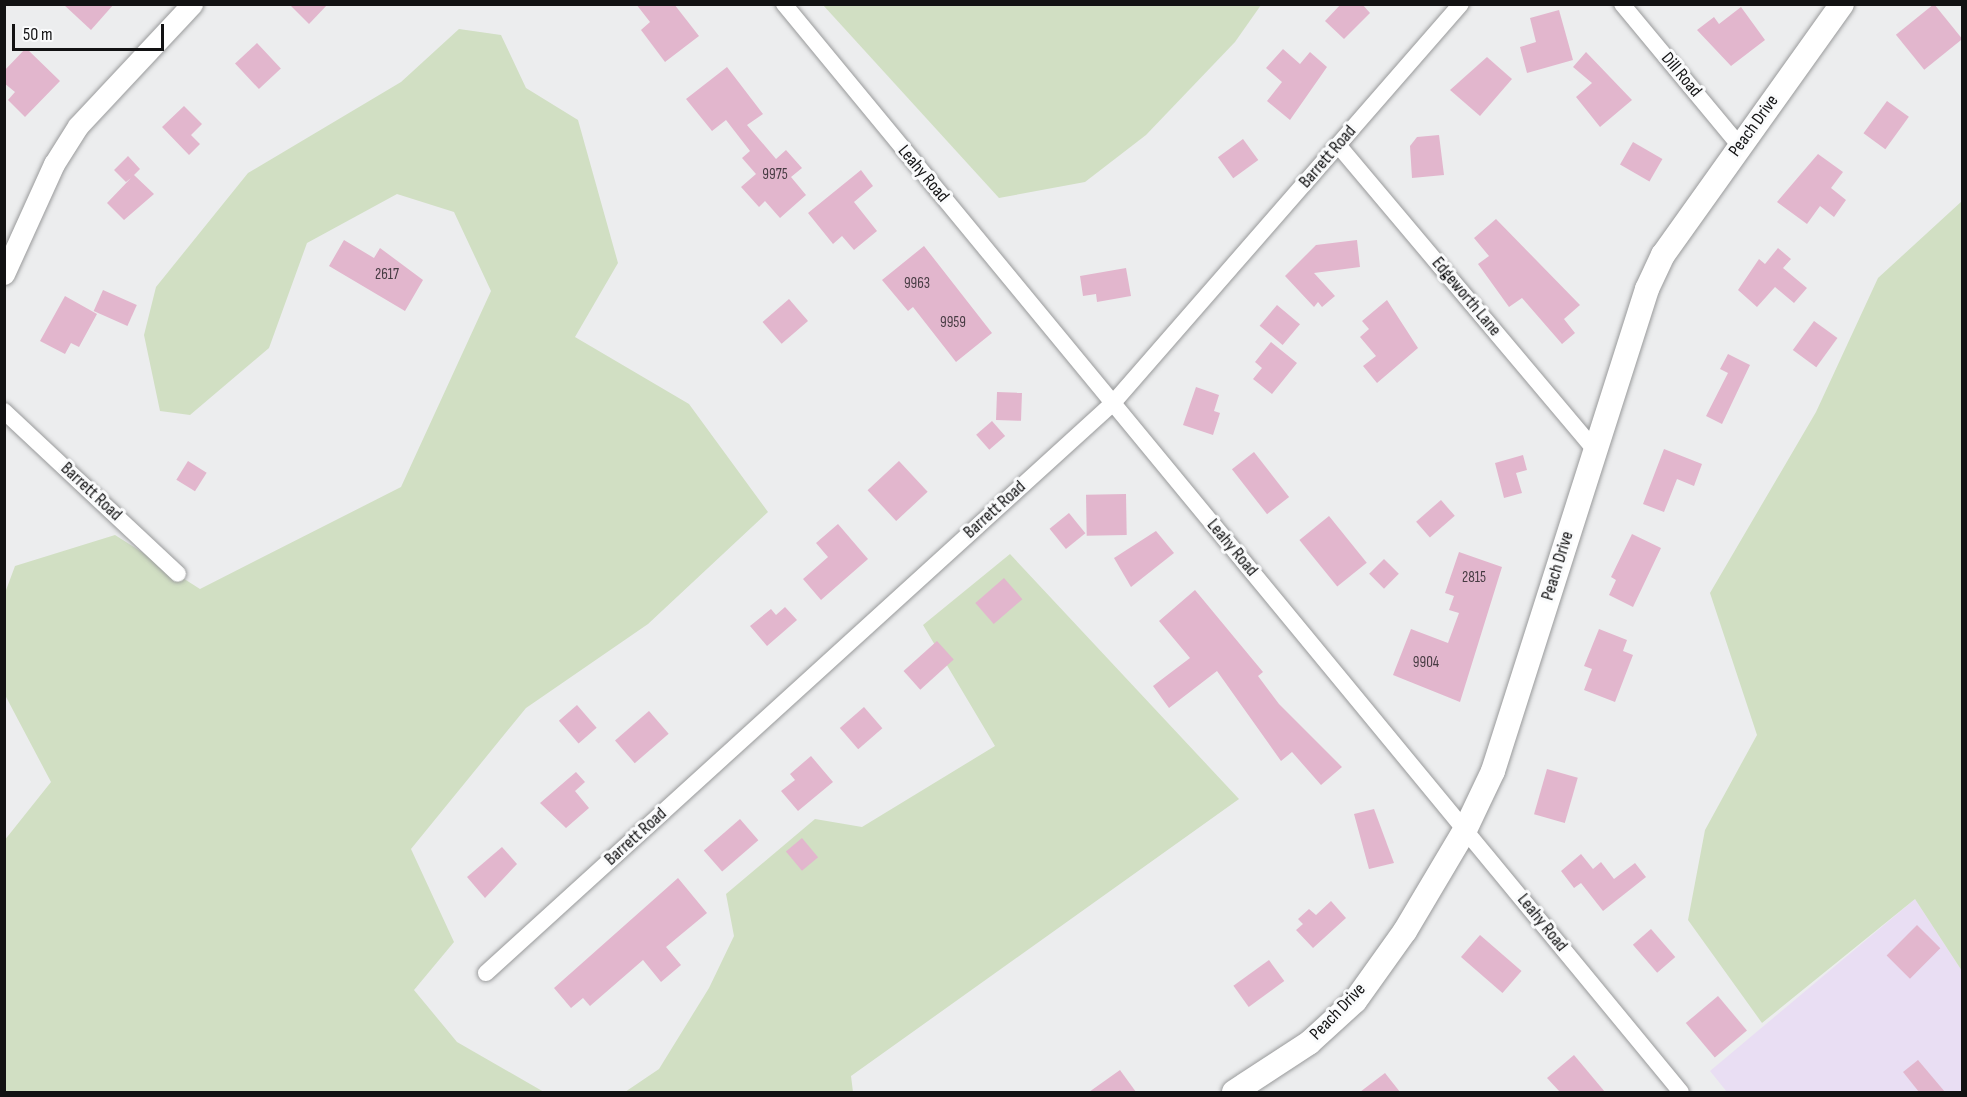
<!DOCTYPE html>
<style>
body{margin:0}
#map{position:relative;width:1967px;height:1097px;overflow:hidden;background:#ecedee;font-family:"Sofia Sans Condensed",sans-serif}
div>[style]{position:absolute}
.industrial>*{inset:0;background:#e9def3}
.green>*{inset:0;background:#d1dfc3}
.building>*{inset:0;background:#e2b6cd;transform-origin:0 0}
.roads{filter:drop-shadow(0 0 2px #999a9b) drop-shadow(0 0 2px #999a9b)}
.minor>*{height:16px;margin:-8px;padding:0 8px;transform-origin:8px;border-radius:8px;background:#fff}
.tertiary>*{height:21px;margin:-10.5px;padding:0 10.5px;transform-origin:10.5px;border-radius:10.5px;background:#fff}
.secondary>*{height:24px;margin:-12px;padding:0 12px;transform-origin:12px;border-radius:12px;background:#fff}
span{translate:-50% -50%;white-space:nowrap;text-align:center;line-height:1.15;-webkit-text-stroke:6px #fafbfc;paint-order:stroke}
.number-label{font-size:15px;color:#463b42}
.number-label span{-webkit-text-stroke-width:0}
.street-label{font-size:18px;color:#121213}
.frame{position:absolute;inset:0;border:6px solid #121213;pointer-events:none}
.scale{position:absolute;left:12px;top:24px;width:152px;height:27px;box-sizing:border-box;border:3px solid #121213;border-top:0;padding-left:8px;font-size:18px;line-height:21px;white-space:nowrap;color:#121213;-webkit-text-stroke:4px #fafbfc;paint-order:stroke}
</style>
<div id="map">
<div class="industrial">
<i style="clip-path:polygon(1915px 899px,1962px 971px,1962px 1092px,1727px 1092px,1710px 1071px)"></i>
</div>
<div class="green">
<i style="clip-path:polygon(823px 5px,1261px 5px,1235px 42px,1146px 135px,1085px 182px,999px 198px)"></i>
<i style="clip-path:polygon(459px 29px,501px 35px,526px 88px,578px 120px,618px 263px,575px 337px,689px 404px,768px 512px,648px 624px,526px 708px,411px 849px,454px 942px,414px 990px,457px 1042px,544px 1092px,5px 1092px,4px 841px,51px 782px,5px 695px,5px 593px,15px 566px,115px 535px,200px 589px,401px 487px,491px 291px,454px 212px,397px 194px,307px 243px,269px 348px,190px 415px,160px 411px,144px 335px,156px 287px,248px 173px,401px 82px)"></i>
<i style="clip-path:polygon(1962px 201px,1962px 971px,1915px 899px,1762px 1023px,1688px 920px,1705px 830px,1757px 735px,1710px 593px,1816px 412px,1878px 278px)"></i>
<i style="clip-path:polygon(1010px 554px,1239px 799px,851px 1076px,853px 1092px,625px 1092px,659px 1069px,709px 988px,734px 936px,726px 894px,815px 819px,862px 827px,995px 746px,923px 625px)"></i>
</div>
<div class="building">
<i style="clip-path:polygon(63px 4px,114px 4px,91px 30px)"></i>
<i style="clip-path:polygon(289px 4px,328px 4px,309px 24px)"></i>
<i style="clip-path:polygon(636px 4px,674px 4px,699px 36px,665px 62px,641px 30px,650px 22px)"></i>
<i style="clip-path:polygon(1341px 4px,1362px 4px,1370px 13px,1344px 39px,1325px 21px)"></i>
<i style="left:1934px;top:4px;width:45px;height:49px;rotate:51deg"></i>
<i style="clip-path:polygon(1741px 7px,1765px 40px,1731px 66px,1697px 30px,1714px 17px,1719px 24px)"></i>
<i style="clip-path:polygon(1559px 10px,1573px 60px,1527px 73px,1520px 47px,1536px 42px,1530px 18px)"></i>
<i style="left:257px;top:43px;width:35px;height:30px;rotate:47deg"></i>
<i style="clip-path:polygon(26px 48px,60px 81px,25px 117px,8px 100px,15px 92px,4px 83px,4px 71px)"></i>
<i style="clip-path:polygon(1283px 49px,1300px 64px,1310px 52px,1327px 67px,1290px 120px,1267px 101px,1282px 82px,1266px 68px)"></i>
<i style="clip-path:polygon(1586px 52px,1632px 100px,1600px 127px,1576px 97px,1592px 83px,1573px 67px)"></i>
<i style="clip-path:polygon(1487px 57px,1512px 79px,1480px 116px,1450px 90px)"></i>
<i style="clip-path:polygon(727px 67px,763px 114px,747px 125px,776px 159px,786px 150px,802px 168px,791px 177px,806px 195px,780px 218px,765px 201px,759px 207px,741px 187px,756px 174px,742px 158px,750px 151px,726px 120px,712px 131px,686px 99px)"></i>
<i style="left:1887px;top:101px;width:27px;height:40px;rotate:36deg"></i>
<i style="clip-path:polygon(184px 106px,202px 124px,191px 135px,200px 144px,189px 155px,162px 127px)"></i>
<i style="clip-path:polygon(1439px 135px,1444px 175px,1412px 178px,1410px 146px,1417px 137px)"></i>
<i style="left:1243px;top:139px;width:26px;height:31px;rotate:54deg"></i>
<i style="left:1633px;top:142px;width:34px;height:26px;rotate:30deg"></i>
<i style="clip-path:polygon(1818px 154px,1843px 172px,1831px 188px,1846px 200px,1834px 217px,1820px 206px,1807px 224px,1777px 202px)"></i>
<i style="clip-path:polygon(128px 156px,140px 169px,134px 175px,154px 194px,124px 220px,107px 203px,131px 178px,126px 182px,114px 170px)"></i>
<i style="clip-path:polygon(861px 170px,873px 186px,854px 202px,877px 231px,854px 250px,842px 236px,833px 244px,808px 213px)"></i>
<i style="clip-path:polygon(1496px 219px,1580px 305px,1564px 319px,1575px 333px,1562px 344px,1522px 298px,1509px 307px,1478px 264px,1489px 256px,1474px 238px)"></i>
<i style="clip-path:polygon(344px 240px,374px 258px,380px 248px,423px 280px,405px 311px,329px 266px)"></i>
<i style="clip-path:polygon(1357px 240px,1360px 267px,1314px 273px,1335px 296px,1322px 307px,1318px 302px,1314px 307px,1285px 276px,1316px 245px)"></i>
<i style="clip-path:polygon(924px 246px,992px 333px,956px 362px,913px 307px,908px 311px,882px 280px)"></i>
<i style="clip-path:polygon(1778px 248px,1791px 259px,1783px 268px,1807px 288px,1794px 303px,1775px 287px,1757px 307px,1738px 290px,1759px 259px,1765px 264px)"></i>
<i style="clip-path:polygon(1126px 268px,1131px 296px,1097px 302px,1096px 294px,1083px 296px,1080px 276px)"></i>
<i style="left:103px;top:290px;width:37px;height:23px;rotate:24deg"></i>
<i style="clip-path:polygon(65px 296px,97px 314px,79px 347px,71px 343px,65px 354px,40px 341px)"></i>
<i style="left:789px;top:299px;width:29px;height:35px;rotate:49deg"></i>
<i style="clip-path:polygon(1387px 300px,1418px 348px,1377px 383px,1363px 366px,1376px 356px,1360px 337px,1369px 329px,1362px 321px)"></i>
<i style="left:1277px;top:305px;width:30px;height:27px;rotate:40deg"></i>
<i style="left:1814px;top:321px;width:29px;height:36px;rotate:36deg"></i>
<i style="clip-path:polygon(1271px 342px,1297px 363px,1272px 394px,1253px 379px,1262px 368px,1255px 362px)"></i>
<i style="clip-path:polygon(1728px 354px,1750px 365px,1722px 424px,1706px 416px,1728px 373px,1720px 369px)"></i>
<i style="clip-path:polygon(1196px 387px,1219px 395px,1214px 411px,1220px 413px,1213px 435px,1183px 425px)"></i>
<i style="left:997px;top:392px;width:25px;height:28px;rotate:2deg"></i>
<i style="left:992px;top:421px;width:20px;height:21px;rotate:49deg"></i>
<i style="clip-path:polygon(1664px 449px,1702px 464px,1694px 486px,1677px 479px,1664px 512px,1643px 504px)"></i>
<i style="left:1254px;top:452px;width:57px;height:28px;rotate:52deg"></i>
<i style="clip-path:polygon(1523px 455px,1527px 470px,1516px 473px,1522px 493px,1504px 498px,1495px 463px)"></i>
<i style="left:188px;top:461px;width:22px;height:22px;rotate:32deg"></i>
<i style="left:899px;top:461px;width:42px;height:43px;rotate:47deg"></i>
<i style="left:1126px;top:494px;width:41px;height:40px;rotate:89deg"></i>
<i style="left:1441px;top:500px;width:21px;height:33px;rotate:49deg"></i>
<i style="left:1069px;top:513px;width:26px;height:25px;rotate:51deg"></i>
<i style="left:1329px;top:516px;width:60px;height:38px;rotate:51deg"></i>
<i style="clip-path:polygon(838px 524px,868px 559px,821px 600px,803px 579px,828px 557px,816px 543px)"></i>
<i style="clip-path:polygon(1156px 531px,1174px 553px,1131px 587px,1114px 558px)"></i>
<i style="clip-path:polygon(1632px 534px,1661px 548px,1633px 607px,1609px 595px,1616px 580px,1611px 577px)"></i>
<i style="clip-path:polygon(1459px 552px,1502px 567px,1460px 702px,1393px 675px,1411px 629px,1448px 643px,1459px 613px,1449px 610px,1454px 596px,1445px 593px)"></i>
<i style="left:1384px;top:559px;width:21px;height:21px;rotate:45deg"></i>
<i style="left:1004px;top:578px;width:28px;height:38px;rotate:49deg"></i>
<i style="clip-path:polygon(1195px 590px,1263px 672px,1258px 676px,1279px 704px,1342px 767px,1321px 785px,1292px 752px,1281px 761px,1217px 671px,1169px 708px,1153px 686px,1190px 658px,1159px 621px)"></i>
<i style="clip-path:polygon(785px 607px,797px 620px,767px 646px,750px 626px,771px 609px,776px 615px)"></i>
<i style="clip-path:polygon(1599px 629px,1627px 640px,1623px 651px,1633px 655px,1615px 702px,1584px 690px,1592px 669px,1584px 666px)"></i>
<i style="left:937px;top:641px;width:25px;height:45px;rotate:48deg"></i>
<i style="left:577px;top:705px;width:30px;height:24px;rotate:49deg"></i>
<i style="left:864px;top:707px;width:28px;height:32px;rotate:49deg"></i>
<i style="left:649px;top:711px;width:30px;height:45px;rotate:49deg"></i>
<i style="clip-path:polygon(811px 756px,833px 782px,798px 811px,781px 791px,795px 780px,790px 774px)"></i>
<i style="left:1547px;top:769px;width:32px;height:47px;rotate:16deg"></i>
<i style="clip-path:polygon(576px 772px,585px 782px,575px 791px,589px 808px,566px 828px,540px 803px)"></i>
<i style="clip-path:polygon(1374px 809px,1394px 863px,1369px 869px,1354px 814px)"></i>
<i style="left:740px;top:819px;width:28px;height:48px;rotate:49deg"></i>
<i style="left:802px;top:838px;width:25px;height:21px;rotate:50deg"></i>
<i style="clip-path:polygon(502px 847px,517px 864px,485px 898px,467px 877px)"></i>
<i style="clip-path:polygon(1581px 854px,1593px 869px,1601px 862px,1614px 879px,1635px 863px,1646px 877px,1603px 911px,1581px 883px,1574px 888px,1561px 871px)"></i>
<i style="clip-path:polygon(678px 878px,707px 913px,666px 947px,681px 965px,661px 982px,643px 960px,590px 1006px,583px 998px,571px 1008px,554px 988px)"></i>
<i style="clip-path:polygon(1331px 901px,1346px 918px,1313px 948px,1296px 930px,1303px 924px,1298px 919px,1309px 909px,1316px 915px)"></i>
<i style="left:1917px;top:925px;width:33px;height:43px;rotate:45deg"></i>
<i style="left:1651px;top:929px;width:37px;height:24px;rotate:49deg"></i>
<i style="left:1480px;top:935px;width:55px;height:29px;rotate:41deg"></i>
<i style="left:1269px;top:960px;width:26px;height:44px;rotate:54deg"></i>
<i style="left:1718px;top:996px;width:45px;height:42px;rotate:50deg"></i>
<i style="clip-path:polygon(1574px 1055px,1605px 1092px,1560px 1092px,1547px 1078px)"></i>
<i style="clip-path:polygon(1918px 1060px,1945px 1092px,1919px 1092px,1903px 1072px)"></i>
<i style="clip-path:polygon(1120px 1070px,1136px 1092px,1089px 1092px)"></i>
<i style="clip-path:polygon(1385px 1073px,1400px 1092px,1360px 1092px)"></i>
</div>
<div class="roads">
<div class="minor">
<i style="left:784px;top:4px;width:1410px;rotate:50.5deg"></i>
<i style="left:1622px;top:4px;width:185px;rotate:50.3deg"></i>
<i style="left:1338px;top:145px;width:397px;rotate:49.9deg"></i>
<i style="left:4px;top:411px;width:238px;rotate:43.1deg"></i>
<i style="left:486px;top:973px;width:847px;rotate:-42.27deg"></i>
<i style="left:1113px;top:403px;width:529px;rotate:-48.91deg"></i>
</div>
<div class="tertiary">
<i style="left:4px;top:274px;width:121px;rotate:-65.6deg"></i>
<i style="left:54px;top:164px;width:45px;rotate:-57.7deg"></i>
<i style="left:78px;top:126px;width:167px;rotate:-46.9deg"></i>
</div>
<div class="secondary">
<i style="left:1234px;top:1092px;width:90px;rotate:-33.2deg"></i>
<i style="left:1309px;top:1043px;width:62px;rotate:-42.4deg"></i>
<i style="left:1355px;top:1001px;width:86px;rotate:-54.5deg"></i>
<i style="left:1405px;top:931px;width:117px;rotate:-59.3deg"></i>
<i style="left:1465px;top:830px;width:65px;rotate:-64.6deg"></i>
<i style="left:1493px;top:771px;width:506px;rotate:-72.28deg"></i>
<i style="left:1647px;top:289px;width:38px;rotate:-65deg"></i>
<i style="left:1663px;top:255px;width:308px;rotate:-54.5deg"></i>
</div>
</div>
<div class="number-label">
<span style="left:775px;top:175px">9975</span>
<span style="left:387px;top:275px">2617</span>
<span style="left:917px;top:284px">9963</span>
<span style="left:953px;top:323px">9959</span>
<span style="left:1474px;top:578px">2815</span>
<span style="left:1426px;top:663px">9904</span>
</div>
<div class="street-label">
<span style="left:1681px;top:75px;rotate:50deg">Dill Road</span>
<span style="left:1754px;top:126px;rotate:-54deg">Peach Drive</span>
<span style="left:1328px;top:157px;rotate:-49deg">Barrett Road</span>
<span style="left:923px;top:174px;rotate:50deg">Leahy Road</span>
<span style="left:1466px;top:297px;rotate:50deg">Edgeworth Lane</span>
<span style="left:91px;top:492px;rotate:43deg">Barrett Road</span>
<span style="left:995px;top:510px;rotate:-42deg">Barrett Road</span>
<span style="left:1232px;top:548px;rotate:50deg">Leahy Road</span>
<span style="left:1558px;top:566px;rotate:-73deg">Peach Drive</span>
<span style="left:636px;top:837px;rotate:-42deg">Barrett Road</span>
<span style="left:1542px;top:923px;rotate:51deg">Leahy Road</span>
<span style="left:1338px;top:1012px;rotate:-46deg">Peach Drive</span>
</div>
<div class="frame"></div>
<div class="scale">50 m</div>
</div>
